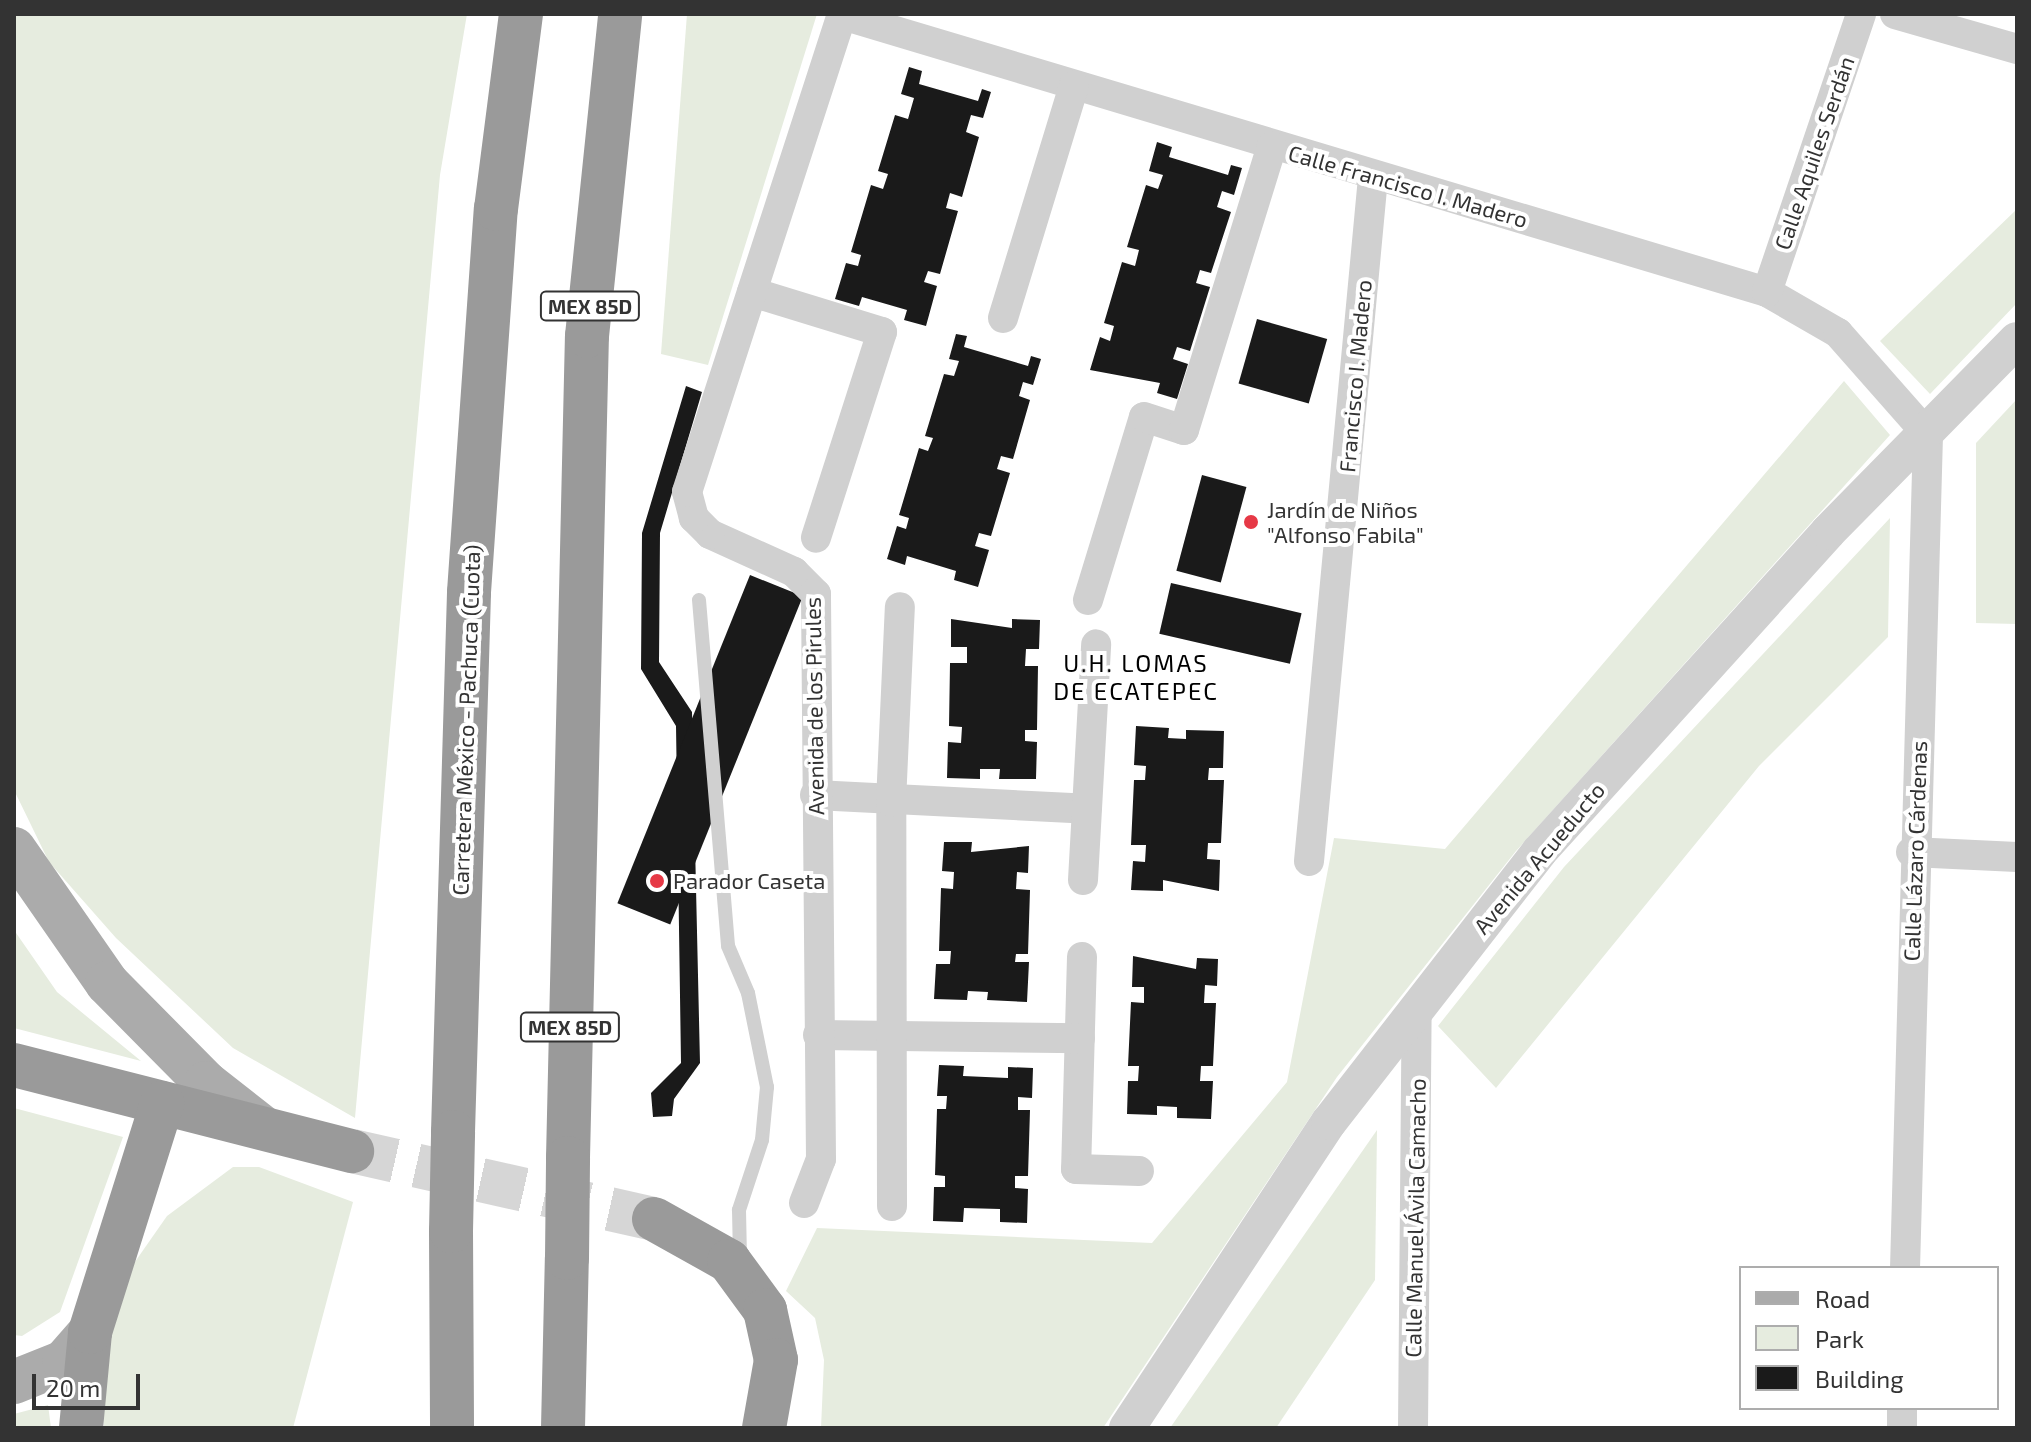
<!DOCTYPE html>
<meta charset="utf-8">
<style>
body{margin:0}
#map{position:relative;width:2031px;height:1442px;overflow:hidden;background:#fff;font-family:"Exo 2",sans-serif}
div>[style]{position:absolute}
.green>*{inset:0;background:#e6ecdf}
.building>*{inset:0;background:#1a1a1a;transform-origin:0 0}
.motorway-tunnel>*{height:44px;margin-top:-22px;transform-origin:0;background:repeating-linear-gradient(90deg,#d6d6d6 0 44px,transparent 0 66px)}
.service>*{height:14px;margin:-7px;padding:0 7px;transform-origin:7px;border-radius:7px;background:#d0d0d0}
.minor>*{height:30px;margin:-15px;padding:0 15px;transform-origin:15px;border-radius:15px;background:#d0d0d0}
.tertiary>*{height:36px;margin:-18px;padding:0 18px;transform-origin:18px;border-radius:18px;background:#d0d0d0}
.primary>*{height:44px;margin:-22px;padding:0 22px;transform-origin:22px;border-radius:22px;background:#ababab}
.motorway>*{height:44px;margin:-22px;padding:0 22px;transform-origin:22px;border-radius:22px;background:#9a9a9a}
.motorway-bridge>*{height:44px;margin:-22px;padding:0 22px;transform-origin:22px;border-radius:22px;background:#9a9a9a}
.dots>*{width:22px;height:22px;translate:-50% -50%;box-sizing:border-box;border:4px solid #fff;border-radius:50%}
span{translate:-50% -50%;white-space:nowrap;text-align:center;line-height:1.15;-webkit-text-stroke:8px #fff;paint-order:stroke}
.shield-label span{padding:2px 6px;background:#fff;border:2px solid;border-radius:6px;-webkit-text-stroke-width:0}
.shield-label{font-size:20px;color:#333;font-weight:700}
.street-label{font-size:22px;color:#333}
.poi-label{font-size:22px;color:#333}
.left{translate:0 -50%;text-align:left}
.neighbourhood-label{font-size:24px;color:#000;letter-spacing:2px}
.frame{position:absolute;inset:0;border:16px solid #333;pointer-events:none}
.legend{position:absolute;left:1739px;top:1266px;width:260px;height:144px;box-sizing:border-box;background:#fff;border:2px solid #adadad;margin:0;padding:10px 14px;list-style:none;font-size:24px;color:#333}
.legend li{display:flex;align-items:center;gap:16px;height:40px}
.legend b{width:40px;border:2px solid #adadad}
.scale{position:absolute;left:32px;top:1374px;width:108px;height:36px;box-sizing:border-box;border:4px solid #333;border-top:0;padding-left:10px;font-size:24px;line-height:28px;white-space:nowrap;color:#333;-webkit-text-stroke:6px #fff;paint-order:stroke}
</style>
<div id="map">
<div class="green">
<i style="clip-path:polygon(14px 14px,467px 14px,440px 175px,355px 1118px,233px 1048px,116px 938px,49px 862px,14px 790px)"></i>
<i style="clip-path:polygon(687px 14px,817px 14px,708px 365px,661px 354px)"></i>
<i style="clip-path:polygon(2017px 209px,2017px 303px,1930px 394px,1880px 341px)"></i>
<i style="clip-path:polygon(1844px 381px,1890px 435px,1516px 851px,1337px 1077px,1103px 1428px,821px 1428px,824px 1360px,815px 1318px,786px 1291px,817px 1228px,1152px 1243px,1287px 1082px,1334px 838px,1445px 849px)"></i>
<i style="clip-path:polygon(2017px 399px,2017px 624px,1976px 623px,1976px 443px)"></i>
<i style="clip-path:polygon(1890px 518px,1888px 637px,1759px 766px,1496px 1088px,1438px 1026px,1564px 867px)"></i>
<i style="clip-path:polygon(14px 930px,57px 992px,141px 1061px,14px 1028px)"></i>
<i style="clip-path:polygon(14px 1108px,123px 1137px,60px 1312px,22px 1336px,14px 1335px)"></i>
<i style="clip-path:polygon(1377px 1130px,1375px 1280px,1276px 1428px,1170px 1428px)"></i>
<i style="clip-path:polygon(233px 1167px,259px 1167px,353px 1202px,293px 1428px,104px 1428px,99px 1370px,123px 1279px,167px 1216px)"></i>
<i style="clip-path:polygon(48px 1405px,51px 1428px,14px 1428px,14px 1414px)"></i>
</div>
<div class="building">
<i style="clip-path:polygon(909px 67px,922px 71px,919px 84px,978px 101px,982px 89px,991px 92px,983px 118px,971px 115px,966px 132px,979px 137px,962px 197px,950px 193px,946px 208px,958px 211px,940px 274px,928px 271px,924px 282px,937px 286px,926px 326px,904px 320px,907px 310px,862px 297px,859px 306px,835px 299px,846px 263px,858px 266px,861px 255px,851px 252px,871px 185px,883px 189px,888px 174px,878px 171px,895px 115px,908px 119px,914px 98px,901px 94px)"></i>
<i style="clip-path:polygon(1157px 142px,1172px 147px,1169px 157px,1228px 175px,1231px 165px,1242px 168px,1234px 195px,1222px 191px,1217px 207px,1231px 212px,1211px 273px,1200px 270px,1196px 283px,1210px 287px,1190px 351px,1177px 347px,1173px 359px,1188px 364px,1177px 399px,1157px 393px,1160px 383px,1090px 370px,1100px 337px,1110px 341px,1114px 326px,1104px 323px,1122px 262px,1135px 266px,1139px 250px,1127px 247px,1146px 185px,1158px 189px,1163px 175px,1149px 171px)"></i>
<i style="left:1257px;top:319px;width:73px;height:67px;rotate:16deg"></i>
<i style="clip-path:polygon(956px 334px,967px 336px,964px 347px,1028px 366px,1031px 356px,1041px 359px,1033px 385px,1023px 382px,1019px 396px,1030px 400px,1013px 459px,1001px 456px,997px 469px,1010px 473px,991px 536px,979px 533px,975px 546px,989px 550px,978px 587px,954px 580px,956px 571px,907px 556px,905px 565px,887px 559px,897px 526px,906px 529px,909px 518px,899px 515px,919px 448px,928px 451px,933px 438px,925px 436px,944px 374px,954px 376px,959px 361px,949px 359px)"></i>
<i style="clip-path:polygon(686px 386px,702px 392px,660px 533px,659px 662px,692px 712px,700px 1063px,674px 1099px,672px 1116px,653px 1117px,651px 1093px,681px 1063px,676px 726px,641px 669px,642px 533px)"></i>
<i style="left:1202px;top:475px;width:46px;height:99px;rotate:15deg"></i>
<i style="left:750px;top:575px;width:57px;height:354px;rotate:22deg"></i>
<i style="left:1171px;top:583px;width:134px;height:52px;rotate:13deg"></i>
<i style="clip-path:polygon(951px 619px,1012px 628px,1012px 619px,1040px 620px,1039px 649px,1026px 649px,1025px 666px,1038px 666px,1037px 730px,1025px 730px,1025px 741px,1037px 742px,1036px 779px,999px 779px,1000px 769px,980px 769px,980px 779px,947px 778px,948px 742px,961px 743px,962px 727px,949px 726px,950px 663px,967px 663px,967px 647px,951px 647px)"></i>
<i style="clip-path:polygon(1136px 726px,1169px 728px,1168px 738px,1186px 739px,1186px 730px,1224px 731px,1223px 768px,1209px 768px,1208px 780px,1224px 780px,1221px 843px,1208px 843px,1207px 859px,1220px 860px,1219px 891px,1163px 880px,1163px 891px,1131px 890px,1133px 861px,1145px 862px,1146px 845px,1131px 845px,1134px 780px,1145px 780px,1146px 766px,1134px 765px)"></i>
<i style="clip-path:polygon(944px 842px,972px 842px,971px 852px,1029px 846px,1028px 873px,1017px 872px,1016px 889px,1030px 890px,1028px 954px,1016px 954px,1015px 962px,1029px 962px,1027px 1002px,987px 1000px,988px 992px,968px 991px,967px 1000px,934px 999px,936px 964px,950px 964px,951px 951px,939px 951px,941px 888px,953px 889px,954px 872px,942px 871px)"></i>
<i style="clip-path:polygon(1133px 956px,1196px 969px,1197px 958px,1218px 959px,1217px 986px,1205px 985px,1204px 1003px,1216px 1003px,1213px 1066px,1201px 1066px,1200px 1081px,1213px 1081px,1211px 1119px,1177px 1118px,1177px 1107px,1157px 1106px,1157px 1115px,1127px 1114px,1128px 1081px,1138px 1081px,1139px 1066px,1128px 1066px,1131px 1002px,1144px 1003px,1144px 987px,1132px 987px)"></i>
<i style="clip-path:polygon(939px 1065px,964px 1066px,963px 1076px,1008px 1078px,1008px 1067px,1033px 1068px,1032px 1098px,1018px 1097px,1018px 1110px,1030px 1110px,1028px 1176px,1015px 1176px,1015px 1188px,1028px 1189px,1027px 1223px,1000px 1222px,1000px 1209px,964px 1208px,963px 1222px,933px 1221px,934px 1187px,945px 1187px,945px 1176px,935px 1175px,937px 1109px,946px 1109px,947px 1096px,937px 1096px)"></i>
</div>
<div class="motorway-tunnel">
<i style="left:352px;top:1151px;width:310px;rotate:12.7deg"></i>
</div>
<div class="service">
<i style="left:699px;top:600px;width:347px;rotate:85.2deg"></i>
<i style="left:728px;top:946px;width:51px;rotate:66.9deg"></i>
<i style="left:748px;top:993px;width:96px;rotate:78.6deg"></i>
<i style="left:767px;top:1087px;width:53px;rotate:95.4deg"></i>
<i style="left:762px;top:1140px;width:74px;rotate:108.2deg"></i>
<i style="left:739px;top:1210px;width:47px;rotate:88.8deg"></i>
</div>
<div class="minor">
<i style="left:1895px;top:14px;width:127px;rotate:16deg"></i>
<i style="left:842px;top:15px;width:966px;rotate:16.67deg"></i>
<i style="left:1767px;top:292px;width:82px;rotate:30deg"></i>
<i style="left:1838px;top:333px;width:136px;rotate:48.6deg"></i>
<i style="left:1928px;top:435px;width:833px;rotate:91.58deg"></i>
<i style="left:752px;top:292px;width:136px;rotate:17.1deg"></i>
<i style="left:882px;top:332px;width:216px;rotate:107.8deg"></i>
<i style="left:1767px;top:292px;width:293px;rotate:-71.3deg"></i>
<i style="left:1003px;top:318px;width:243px;rotate:-73deg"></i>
<i style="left:1088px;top:600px;width:191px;rotate:-73deg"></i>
<i style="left:1144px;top:417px;width:42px;rotate:18deg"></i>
<i style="left:1184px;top:430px;width:297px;rotate:-72.8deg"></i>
<i style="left:815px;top:795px;width:272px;rotate:2.9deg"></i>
<i style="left:1911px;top:852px;width:106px;rotate:2.7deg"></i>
<i style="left:1309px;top:861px;width:687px;rotate:-84.65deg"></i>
<i style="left:1083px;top:880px;width:236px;rotate:-86.8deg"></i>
<i style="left:1082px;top:957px;width:212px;rotate:91.6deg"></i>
<i style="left:1076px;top:1169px;width:63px;rotate:1.8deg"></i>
<i style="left:818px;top:1035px;width:262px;rotate:0.7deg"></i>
<i style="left:804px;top:1203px;width:47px;rotate:-68.9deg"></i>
<i style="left:821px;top:1159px;width:565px;rotate:-90.51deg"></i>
<i style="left:816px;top:594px;width:31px;rotate:-135deg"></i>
<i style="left:794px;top:572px;width:92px;rotate:-155.7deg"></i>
<i style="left:710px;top:534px;width:23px;rotate:-135deg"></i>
<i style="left:694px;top:518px;width:27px;rotate:-105deg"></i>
<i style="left:687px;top:492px;width:503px;rotate:-72.03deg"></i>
<i style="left:892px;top:1206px;width:404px;rotate:-90.1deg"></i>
<i style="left:891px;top:802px;width:195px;rotate:-87.4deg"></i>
<i style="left:1413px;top:1428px;width:419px;rotate:-89.5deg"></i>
<i style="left:1902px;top:1428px;width:20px;rotate:-90deg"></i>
</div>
<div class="tertiary">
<i style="left:1127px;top:1428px;width:367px;rotate:-56.6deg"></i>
<i style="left:1329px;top:1122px;width:342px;rotate:-52.1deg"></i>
<i style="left:1539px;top:852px;width:431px;rotate:-47.9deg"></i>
<i style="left:1828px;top:532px;width:269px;rotate:-45.5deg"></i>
</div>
<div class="primary">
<i style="left:14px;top:849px;width:163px;rotate:55.2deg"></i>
<i style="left:107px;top:983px;width:141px;rotate:45.3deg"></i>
<i style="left:206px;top:1083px;width:71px;rotate:38.2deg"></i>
<i style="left:14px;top:1382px;width:54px;rotate:-21.8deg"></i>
<i style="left:64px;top:1362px;width:40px;rotate:-49deg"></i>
</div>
<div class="motorway">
<i style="left:14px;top:1065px;width:349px;rotate:14.3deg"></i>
<i style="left:453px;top:1132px;width:540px;rotate:-88.3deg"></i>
<i style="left:469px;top:592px;width:384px;rotate:-86deg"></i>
<i style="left:496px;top:209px;width:197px;rotate:-82.7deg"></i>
<i style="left:568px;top:1158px;width:822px;rotate:-88.68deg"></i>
<i style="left:587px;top:336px;width:324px;rotate:-84.1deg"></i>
<i style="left:654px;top:1219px;width:86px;rotate:29.2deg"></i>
<i style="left:729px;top:1261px;width:61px;rotate:53.7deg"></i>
<i style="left:765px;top:1310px;width:51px;rotate:77.6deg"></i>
<i style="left:776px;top:1360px;width:69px;rotate:100deg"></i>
<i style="left:451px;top:1231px;width:197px;rotate:89.7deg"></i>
<i style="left:81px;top:1428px;width:96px;rotate:-84.6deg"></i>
<i style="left:90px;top:1332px;width:240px;rotate:-72.5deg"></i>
<i style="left:563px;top:1428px;width:170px;rotate:-88.7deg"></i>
</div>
<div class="motorway-bridge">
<i style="left:451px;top:1231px;width:99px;rotate:-88.8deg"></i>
<i style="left:567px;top:1258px;width:100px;rotate:-89.4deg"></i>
</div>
<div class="dots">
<i style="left:1251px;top:522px;background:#e63946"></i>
<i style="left:657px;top:881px;background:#e63946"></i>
</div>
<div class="shield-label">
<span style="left:590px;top:306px">MEX 85D</span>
<span style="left:570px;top:1027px">MEX 85D</span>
</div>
<div class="street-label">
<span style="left:1814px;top:153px;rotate:-71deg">Calle Aquiles Serdán</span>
<span style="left:1408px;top:186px;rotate:16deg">Calle Francisco I. Madero</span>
<span style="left:1355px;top:376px;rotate:-85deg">Francisco I. Madero</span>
<span style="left:814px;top:706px;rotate:-91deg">Avenida de los Pirules</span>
<span style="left:466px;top:720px;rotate:-88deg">Carretera México - Pachuca (Cuota)</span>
<span style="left:1915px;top:851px;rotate:-88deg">Calle Lázaro Cárdenas</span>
<span style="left:1539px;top:858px;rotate:-50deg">Avenida Acueducto</span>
<span style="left:1415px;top:1218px;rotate:-89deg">Calle Manuel Ávila Camacho</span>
</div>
<div class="poi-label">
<span class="left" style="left:1267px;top:522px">Jardín de Niños<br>"Alfonso Fabila"</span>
<span class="left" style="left:673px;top:881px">Parador Caseta</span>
</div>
<div class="neighbourhood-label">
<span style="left:1136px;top:677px">U.H. LOMAS<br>DE ECATEPEC</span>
</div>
<div class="frame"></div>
<ul class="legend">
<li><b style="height:10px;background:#ababab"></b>Road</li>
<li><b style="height:22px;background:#e6ecdf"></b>Park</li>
<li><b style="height:22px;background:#1a1a1a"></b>Building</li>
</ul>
<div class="scale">20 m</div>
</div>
